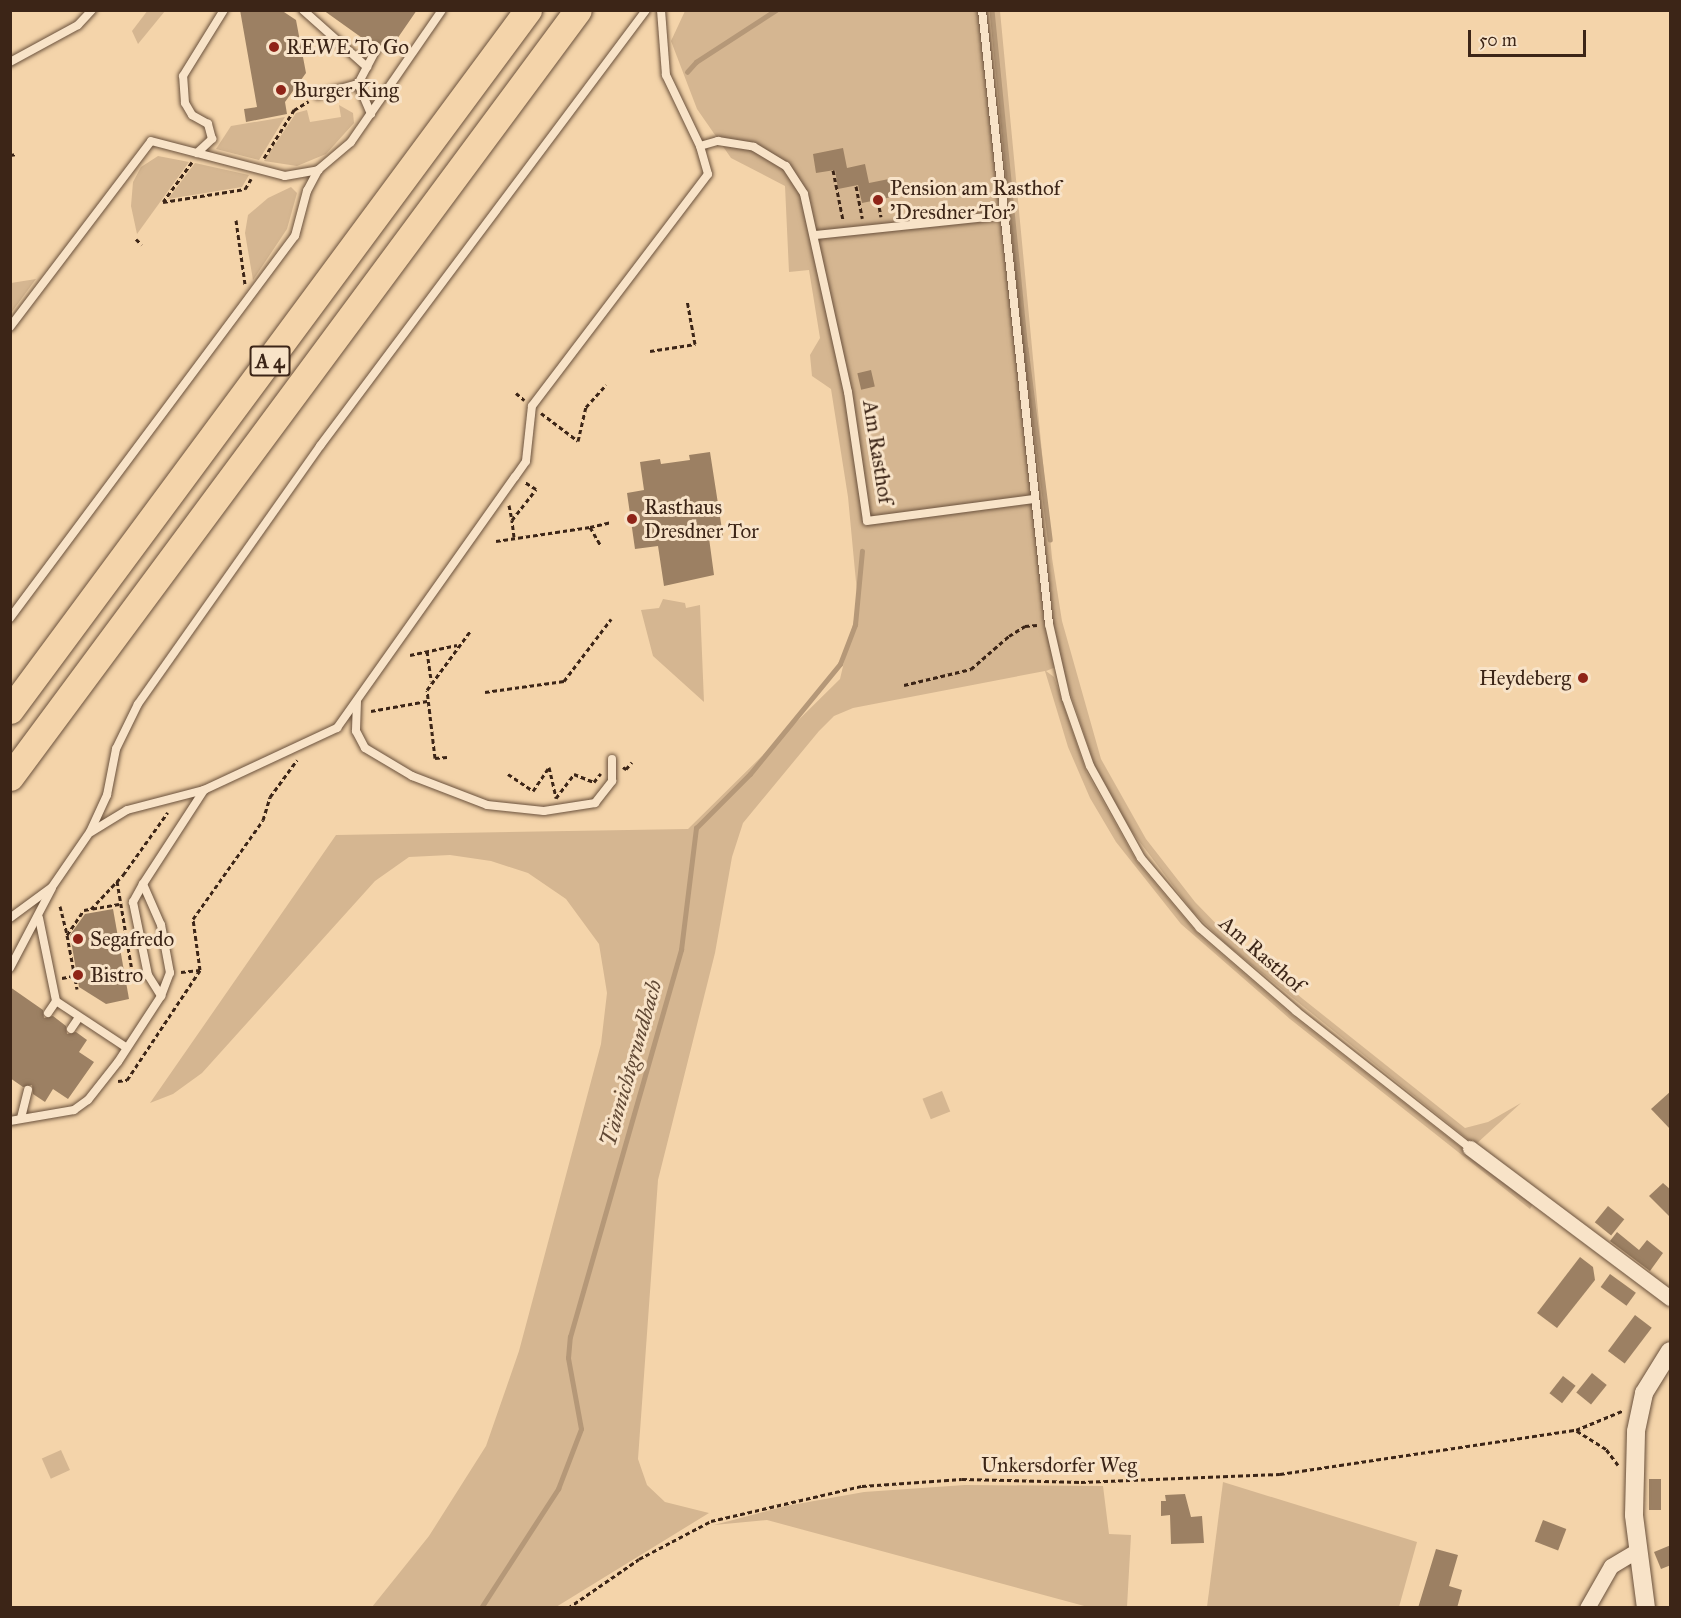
<!DOCTYPE html>
<meta charset="utf-8">
<style>
body{margin:0}
#map{position:relative;width:1681px;height:1618px;overflow:hidden;background:#f4d4aa;font-family:"IM FELL Great Primer",serif}
div>[style]{position:absolute}
.green>*{inset:0;background:#d5b691;transform-origin:0 0}
.stream>*{height:4.5px;margin:-2.25px;padding:0 2.25px;transform-origin:2.25px;border-radius:2.25px;background:#b59878}
.building>*{inset:0;background:#9c8063;transform-origin:0 0}
.path>*{height:3px;margin-top:-1.5px;transform-origin:0;background:repeating-linear-gradient(90deg,#3c2517 0 4.5px,transparent 0 7.5px)}
.roads{filter:drop-shadow(0 0 2px #6a513c) drop-shadow(0 0 2px #6a513c)}
.service>*{height:8px;margin:-4px;padding:0 4px;transform-origin:4px;border-radius:4px;background:#f8e3c8}
.minor>*{height:15px;margin:-7.5px;padding:0 7.5px;transform-origin:7.5px;border-radius:7.5px;background:#f8e3c8}
.tertiary>*{height:18px;margin:-9px;padding:0 9px;transform-origin:9px;border-radius:9px;background:#f8e3c8}
.motorway>*{height:27px;margin:-13.5px;padding:0 13.5px;transform-origin:13.5px;border-radius:13.5px;background:#f4d4aa}
.dots>*{width:16px;height:16px;translate:-50% -50%;box-sizing:border-box;border:3px solid #f8e3c8;border-radius:50%}
span{translate:-50% -50%;white-space:nowrap;text-align:center;line-height:1.15;-webkit-text-stroke:6px #f8e3c8;paint-order:stroke}
.shield-label span{padding:2px 4px;background:#f8e3c8;border:2px solid;border-radius:4px;-webkit-text-stroke-width:0}
.shield-label{font-size:20px;color:#3c2517;font-weight:700}
.poi-label{font-size:21px;color:#3c2517}
.left{translate:0 -50%;text-align:left}
.right{translate:-100% -50%;text-align:right}
.street-label{font-size:21px;color:#3c2517}
.water-label{font-size:22px;color:#604834;font-style:italic}
.frame{position:absolute;inset:0;border:12px solid #3c2517;pointer-events:none}
.scale{position:absolute;left:1468px;top:30px;width:118px;height:27px;box-sizing:border-box;border:3px solid #3c2517;border-top:0;padding-left:8px;font-size:18px;line-height:21px;white-space:nowrap;color:#3c2517;-webkit-text-stroke:4px #f8e3c8;paint-order:stroke}
</style>
<div id="map">
<div class="green">
<i style="clip-path:polygon(148px 10px,165px 11px,138px 44px,132px 31px)"></i>
<i style="clip-path:polygon(685px 11px,1000px 11px,1052px 558px,1062px 621px,1101px 759px,1146px 839px,1195px 902px,1229px 937px,1303px 999px,1465px 1128px,1488px 1122px,1521px 1103px,1475px 1145px,1226px 944px,1193px 912px,1130px 829px,1094px 764px,1061px 665px,1046px 671px,1054px 677px,1086px 771px,1137px 862px,1197px 933px,1293px 1016px,1533px 1204px,1530px 1209px,1290px 1019px,1181px 924px,1116px 842px,1090px 798px,1068px 747px,1045px 671px,853px 708px,834px 716px,819px 731px,743px 823px,732px 857px,715px 953px,658px 1180px,638px 1459px,647px 1485px,665px 1502px,709px 1513px,556px 1607px,372px 1607px,429px 1536px,486px 1446px,519px 1351px,601px 1044px,607px 993px,599px 944px,566px 899px,528px 873px,491px 861px,450px 855px,409px 857px,375px 881px,202px 1073px,173px 1094px,150px 1103px,336px 835px,688px 829px,840px 679px,858px 603px,848px 497px,831px 389px,812px 376px,810px 355px,820px 338px,809px 270px,789px 272px,785px 186px,731px 158px,697px 109px,671px 41px)"></i>
<i style="clip-path:polygon(339px 105px,353px 113px,354px 123px,326px 154px,297px 166px,264px 161px,296px 113px,307px 110px,310px 122px,341px 117px)"></i>
<i style="clip-path:polygon(285px 117px,259px 160px,216px 149px,231px 126px)"></i>
<i style="clip-path:polygon(158px 156px,189px 162px,137px 234px,131px 206px,133px 182px,141px 167px)"></i>
<i style="clip-path:polygon(195px 163px,249px 175px,242px 187px,168px 199px)"></i>
<i style="clip-path:polygon(291px 187px,297px 193px,287px 229px,253px 280px,245px 233px,248px 215px,268px 198px)"></i>
<i style="clip-path:polygon(36px 279px,11px 313px,11px 283px)"></i>
<i style="clip-path:polygon(663px 599px,685px 603px,686px 608px,700px 605px,704px 702px,653px 656px,641px 610px,659px 608px)"></i>
<i style="left:942px;top:1091px;width:22px;height:21px;rotate:68deg"></i>
<i style="left:61px;top:1450px;width:22px;height:21px;rotate:66deg"></i>
<i style="clip-path:polygon(1223px 1482px,1417px 1542px,1399px 1607px,1207px 1607px)"></i>
<i style="clip-path:polygon(965px 1485px,1103px 1486px,1109px 1534px,1131px 1535px,1127px 1607px,1088px 1607px,767px 1520px,714px 1525px,786px 1506px,864px 1492px)"></i>
</div>
<div class="stream">
<i style="left:992px;top:10px;width:340px;rotate:84.3deg"></i>
<i style="left:1026px;top:348px;width:193px;rotate:82.8deg"></i>
<i style="left:687px;top:72px;width:13px;rotate:-48deg"></i>
<i style="left:696px;top:62px;width:95px;rotate:-33deg"></i>
<i style="left:481px;top:1608px;width:142px;rotate:-57.1deg"></i>
<i style="left:558px;top:1489px;width:64px;rotate:-69deg"></i>
<i style="left:581px;top:1429px;width:72px;rotate:-100.4deg"></i>
<i style="left:568px;top:1358px;width:21px;rotate:-85deg"></i>
<i style="left:570px;top:1337px;width:403px;rotate:-74deg"></i>
<i style="left:681px;top:950px;width:123px;rotate:-83deg"></i>
<i style="left:696px;top:828px;width:76px;rotate:-45deg"></i>
<i style="left:750px;top:774px;width:142px;rotate:-50.7deg"></i>
<i style="left:840px;top:664px;width:42px;rotate:-69deg"></i>
<i style="left:855px;top:625px;width:74px;rotate:-84.6deg"></i>
</div>
<div class="building">
<i style="clip-path:polygon(240px 10px,281px 10px,296px 20px,306px 73px,285px 102px,287px 114px,246px 122px,244px 109px,257px 107px)"></i>
<i style="clip-path:polygon(323px 10px,417px 10px,386px 55px,380px 43px,372px 45px)"></i>
<i style="clip-path:polygon(843px 148px,847px 168px,865px 164px,869px 183px,889px 179px,892px 197px,862px 203px,858px 185px,838px 189px,835px 170px,816px 173px,813px 154px)"></i>
<i style="left:871px;top:370px;width:17px;height:14px;rotate:77deg"></i>
<i style="clip-path:polygon(710px 452px,723px 536px,709px 538px,714px 575px,664px 586px,658px 546px,635px 549px,627px 493px,644px 490px,640px 462px,660px 459px,661px 464px,690px 460px,689px 455px)"></i>
<i style="clip-path:polygon(113px 909px,129px 999px,106px 1004px,79px 987px,70px 935px,85px 914px)"></i>
<i style="clip-path:polygon(10px 987px,43px 1010px,44px 1018px,53px 1016px,66px 1026px,67px 1034px,76px 1032px,87px 1040px,79px 1052px,94px 1062px,68px 1099px,53px 1089px,45px 1102px,33px 1094px,32px 1085px,23px 1087px,10px 1078px)"></i>
<i style="clip-path:polygon(1671px 1091px,1671px 1130px,1651px 1109px)"></i>
<i style="clip-path:polygon(1663px 1183px,1671px 1190px,1671px 1218px,1649px 1196px)"></i>
<i style="left:1608px;top:1206px;width:21px;height:21px;rotate:39deg"></i>
<i style="clip-path:polygon(1617px 1232px,1639px 1250px,1647px 1240px,1663px 1253px,1650px 1271px,1610px 1241px)"></i>
<i style="clip-path:polygon(1580px 1257px,1593px 1267px,1595px 1280px,1557px 1328px,1537px 1313px)"></i>
<i style="left:1610px;top:1274px;width:32px;height:16px;rotate:36deg"></i>
<i style="left:1635px;top:1315px;width:21px;height:45px;rotate:37deg"></i>
<i style="left:1592px;top:1373px;width:19px;height:25px;rotate:39deg"></i>
<i style="left:1563px;top:1376px;width:16px;height:22px;rotate:38deg"></i>
<i style="left:1649px;top:1479px;width:12px;height:31px"></i>
<i style="clip-path:polygon(1185px 1494px,1191px 1517px,1202px 1516px,1204px 1543px,1171px 1544px,1170px 1515px,1161px 1516px,1161px 1501px,1166px 1501px,1165px 1495px)"></i>
<i style="left:1543px;top:1520px;width:25px;height:23px;rotate:21deg"></i>
<i style="clip-path:polygon(1671px 1545px,1671px 1565px,1661px 1569px,1654px 1552px)"></i>
<i style="clip-path:polygon(1436px 1549px,1458px 1555px,1449px 1586px,1462px 1590px,1457px 1608px,1418px 1608px)"></i>
</div>
<div class="path">
<i style="left:10px;top:155px;width:7px;rotate:-8deg"></i>
<i style="left:264px;top:158px;width:57px;rotate:-58deg"></i>
<i style="left:294px;top:110px;width:17px;rotate:-31deg"></i>
<i style="left:192px;top:162px;width:49px;rotate:125.9deg"></i>
<i style="left:163px;top:202px;width:83px;rotate:-9deg"></i>
<i style="left:245px;top:189px;width:12px;rotate:-59deg"></i>
<i style="left:833px;top:170px;width:51px;rotate:78.7deg"></i>
<i style="left:856px;top:186px;width:33px;rotate:79deg"></i>
<i style="left:878px;top:200px;width:17px;rotate:80deg"></i>
<i style="left:236px;top:220px;width:65px;rotate:82deg"></i>
<i style="left:136px;top:239px;width:8px;rotate:45deg"></i>
<i style="left:650px;top:351px;width:46px;rotate:-8.8deg"></i>
<i style="left:695px;top:344px;width:45px;rotate:-100.3deg"></i>
<i style="left:516px;top:393px;width:11px;rotate:41deg"></i>
<i style="left:541px;top:413px;width:46px;rotate:37.1deg"></i>
<i style="left:578px;top:441px;width:35px;rotate:-77deg"></i>
<i style="left:586px;top:407px;width:30px;rotate:-48deg"></i>
<i style="left:509px;top:505px;width:15px;rotate:79deg"></i>
<i style="left:590px;top:527px;width:22px;rotate:-13deg"></i>
<i style="left:514px;top:537px;width:17px;rotate:-97deg"></i>
<i style="left:512px;top:520px;width:39px;rotate:-52deg"></i>
<i style="left:536px;top:489px;width:13px;rotate:-148deg"></i>
<i style="left:496px;top:541px;width:95px;rotate:-8.5deg"></i>
<i style="left:590px;top:527px;width:22px;rotate:60deg"></i>
<i style="left:427px;top:651px;width:30px;rotate:82deg"></i>
<i style="left:410px;top:655px;width:48px;rotate:-12deg"></i>
<i style="left:904px;top:685px;width:69px;rotate:-13.4deg"></i>
<i style="left:971px;top:669px;width:50px;rotate:-41deg"></i>
<i style="left:1009px;top:636px;width:19px;rotate:-32deg"></i>
<i style="left:1025px;top:626px;width:12px;rotate:-5deg"></i>
<i style="left:485px;top:692px;width:80px;rotate:-7.9deg"></i>
<i style="left:564px;top:681px;width:78px;rotate:-52.8deg"></i>
<i style="left:371px;top:711px;width:57px;rotate:-10.1deg"></i>
<i style="left:447px;top:757px;width:12px;rotate:175deg"></i>
<i style="left:435px;top:758px;width:68px;rotate:-96.7deg"></i>
<i style="left:427px;top:690px;width:74px;rotate:-53.7deg"></i>
<i style="left:623px;top:767px;width:4px;rotate:34deg"></i>
<i style="left:626px;top:769px;width:9px;rotate:-49deg"></i>
<i style="left:508px;top:774px;width:30px;rotate:34deg"></i>
<i style="left:533px;top:791px;width:29px;rotate:-56deg"></i>
<i style="left:549px;top:767px;width:32px;rotate:77deg"></i>
<i style="left:556px;top:798px;width:30px;rotate:-53deg"></i>
<i style="left:574px;top:774px;width:22px;rotate:22deg"></i>
<i style="left:594px;top:782px;width:11px;rotate:-52deg"></i>
<i style="left:117px;top:881px;width:97px;rotate:80.5deg"></i>
<i style="left:119px;top:904px;width:28px;rotate:170deg"></i>
<i style="left:91px;top:909px;width:47px;rotate:-46.7deg"></i>
<i style="left:123px;top:875px;width:77px;rotate:-54.5deg"></i>
<i style="left:60px;top:906px;width:30px;rotate:76deg"></i>
<i style="left:67px;top:935px;width:30px;rotate:-56deg"></i>
<i style="left:84px;top:910px;width:6px;rotate:-9deg"></i>
<i style="left:67px;top:935px;width:55px;rotate:79.5deg"></i>
<i style="left:181px;top:972px;width:19px;rotate:-6deg"></i>
<i style="left:62px;top:978px;width:16px;rotate:-11deg"></i>
<i style="left:118px;top:1081px;width:9px;rotate:-6deg"></i>
<i style="left:127px;top:1080px;width:132px;rotate:-56.4deg"></i>
<i style="left:200px;top:970px;width:51px;rotate:-97.8deg"></i>
<i style="left:193px;top:919px;width:121px;rotate:-54.7deg"></i>
<i style="left:263px;top:820px;width:24px;rotate:-73deg"></i>
<i style="left:270px;top:797px;width:46px;rotate:-53.9deg"></i>
<i style="left:1618px;top:1465px;width:20px;rotate:-127deg"></i>
<i style="left:1606px;top:1449px;width:36px;rotate:-148deg"></i>
<i style="left:1576px;top:1430px;width:52px;rotate:-22.6deg"></i>
<i style="left:568px;top:1608px;width:86px;rotate:-34.6deg"></i>
<i style="left:639px;top:1559px;width:81px;rotate:-27.8deg"></i>
<i style="left:711px;top:1521px;width:155px;rotate:-13.1deg"></i>
<i style="left:862px;top:1486px;width:100px;rotate:-4deg"></i>
<i style="left:962px;top:1479px;width:119px;rotate:1.4deg"></i>
<i style="left:1081px;top:1482px;width:199px;rotate:-2.3deg"></i>
<i style="left:1280px;top:1474px;width:299px;rotate:-8.5deg"></i>
</div>
<div class="roads">
<div class="service">
<i style="left:303px;top:10px;width:86px;rotate:41.7deg"></i>
<i style="left:982px;top:10px;width:618px;rotate:83.77deg"></i>
<i style="left:1049px;top:624px;width:76px;rotate:77.1deg"></i>
<i style="left:1066px;top:698px;width:72px;rotate:70.6deg"></i>
<i style="left:1090px;top:766px;width:105px;rotate:61deg"></i>
<i style="left:1141px;top:858px;width:92px;rotate:49.9deg"></i>
<i style="left:1200px;top:928px;width:127px;rotate:40.8deg"></i>
<i style="left:1296px;top:1011px;width:221px;rotate:38.2deg"></i>
<i style="left:10px;top:62px;width:77px;rotate:-28.6deg"></i>
<i style="left:78px;top:25px;width:21px;rotate:-47deg"></i>
<i style="left:318px;top:95px;width:41px;rotate:-15.4deg"></i>
<i style="left:371px;top:114px;width:33px;rotate:-113deg"></i>
<i style="left:358px;top:84px;width:41px;rotate:-62.2deg"></i>
<i style="left:700px;top:146px;width:19px;rotate:-16deg"></i>
<i style="left:718px;top:141px;width:36px;rotate:9deg"></i>
<i style="left:754px;top:147px;width:37px;rotate:31deg"></i>
<i style="left:786px;top:166px;width:33px;rotate:57deg"></i>
<i style="left:804px;top:194px;width:203px;rotate:77.5deg"></i>
<i style="left:848px;top:392px;width:130px;rotate:81.6deg"></i>
<i style="left:867px;top:521px;width:168px;rotate:-7.5deg"></i>
<i style="left:197px;top:153px;width:21px;rotate:-43deg"></i>
<i style="left:212px;top:139px;width:16px;rotate:-105deg"></i>
<i style="left:208px;top:124px;width:18px;rotate:-151deg"></i>
<i style="left:192px;top:115px;width:14px;rotate:-120deg"></i>
<i style="left:185px;top:103px;width:27px;rotate:-94deg"></i>
<i style="left:183px;top:76px;width:78px;rotate:-58.2deg"></i>
<i style="left:815px;top:235px;width:190px;rotate:-6deg"></i>
<i style="left:10px;top:327px;width:233px;rotate:-52.8deg"></i>
<i style="left:151px;top:141px;width:138px;rotate:14.6deg"></i>
<i style="left:285px;top:176px;width:34px;rotate:-10deg"></i>
<i style="left:318px;top:170px;width:43px;rotate:-40.3deg"></i>
<i style="left:351px;top:142px;width:160px;rotate:-55.4deg"></i>
<i style="left:10px;top:618px;width:477px;rotate:-53.3deg"></i>
<i style="left:295px;top:236px;width:47px;rotate:-75.1deg"></i>
<i style="left:307px;top:191px;width:24px;rotate:-62deg"></i>
<i style="left:357px;top:701px;width:30px;rotate:92deg"></i>
<i style="left:356px;top:731px;width:19px;rotate:62deg"></i>
<i style="left:365px;top:748px;width:55px;rotate:30.8deg"></i>
<i style="left:412px;top:776px;width:80px;rotate:21.1deg"></i>
<i style="left:487px;top:805px;width:57px;rotate:6deg"></i>
<i style="left:544px;top:811px;width:52px;rotate:-8.9deg"></i>
<i style="left:595px;top:803px;width:28px;rotate:-52deg"></i>
<i style="left:612px;top:781px;width:22px;rotate:-90deg"></i>
<i style="left:91px;top:832px;width:42px;rotate:-31.4deg"></i>
<i style="left:127px;top:810px;width:80px;rotate:-14.6deg"></i>
<i style="left:204px;top:790px;width:147px;rotate:-25deg"></i>
<i style="left:337px;top:728px;width:308px;rotate:-54.7deg"></i>
<i style="left:515px;top:477px;width:19px;rotate:-55deg"></i>
<i style="left:526px;top:461px;width:55px;rotate:-83.8deg"></i>
<i style="left:532px;top:406px;width:291px;rotate:-52.8deg"></i>
<i style="left:708px;top:174px;width:29px;rotate:-106deg"></i>
<i style="left:700px;top:146px;width:79px;rotate:-115.6deg"></i>
<i style="left:666px;top:75px;width:65px;rotate:-94.4deg"></i>
<i style="left:143px;top:884px;width:21px;rotate:119deg"></i>
<i style="left:133px;top:902px;width:75px;rotate:78.4deg"></i>
<i style="left:148px;top:975px;width:25px;rotate:58deg"></i>
<i style="left:10px;top:918px;width:52px;rotate:-36.4deg"></i>
<i style="left:52px;top:887px;width:67px;rotate:-55.4deg"></i>
<i style="left:90px;top:832px;width:41px;rotate:-65.3deg"></i>
<i style="left:107px;top:795px;width:47px;rotate:-78.9deg"></i>
<i style="left:116px;top:749px;width:50px;rotate:-63.9deg"></i>
<i style="left:138px;top:704px;width:316px;rotate:-54.8deg"></i>
<i style="left:320px;top:446px;width:544px;rotate:-53.21deg"></i>
<i style="left:39px;top:918px;width:85px;rotate:78.4deg"></i>
<i style="left:56px;top:1001px;width:85px;rotate:33.5deg"></i>
<i style="left:10px;top:968px;width:90px;rotate:-62.3deg"></i>
<i style="left:48px;top:1013px;width:14px;rotate:-56deg"></i>
<i style="left:71px;top:1029px;width:14px;rotate:-56deg"></i>
<i style="left:21px;top:1118px;width:29px;rotate:-76deg"></i>
<i style="left:10px;top:1121px;width:65px;rotate:-9.8deg"></i>
<i style="left:74px;top:1110px;width:17px;rotate:-36deg"></i>
<i style="left:88px;top:1100px;width:48px;rotate:-51.7deg"></i>
<i style="left:118px;top:1062px;width:79px;rotate:-56.9deg"></i>
<i style="left:161px;top:996px;width:25px;rotate:-69deg"></i>
<i style="left:170px;top:973px;width:49px;rotate:-100.6deg"></i>
<i style="left:161px;top:925px;width:45px;rotate:-113.7deg"></i>
<i style="left:143px;top:884px;width:112px;rotate:-57deg"></i>
</div>
<div class="minor">
<i style="left:1470px;top:1148px;width:250px;rotate:36.9deg"></i>
<i style="left:1587px;top:1608px;width:48px;rotate:-60.3deg"></i>
<i style="left:1611px;top:1566px;width:29px;rotate:-31deg"></i>
</div>
<div class="tertiary">
<i style="left:1646px;top:1608px;width:94px;rotate:-97.4deg"></i>
<i style="left:1634px;top:1515px;width:84px;rotate:-88.6deg"></i>
<i style="left:1636px;top:1431px;width:39px;rotate:-78deg"></i>
<i style="left:1644px;top:1393px;width:49px;rotate:-58.2deg"></i>
</div>
<div class="motorway">
<i style="left:10px;top:710px;width:871px;rotate:-53.5deg"></i>
<i style="left:10px;top:777px;width:954px;rotate:-53.48deg"></i>
</div>
</div>
<div class="dots">
<i style="left:274px;top:47px;background:#8f2418"></i>
<i style="left:281px;top:90px;background:#8f2418"></i>
<i style="left:878px;top:200px;background:#8f2418"></i>
<i style="left:632px;top:519px;background:#8f2418"></i>
<i style="left:1583px;top:678px;background:#8f2418"></i>
<i style="left:78px;top:939px;background:#8f2418"></i>
<i style="left:78px;top:975px;background:#8f2418"></i>
</div>
<div class="shield-label">
<span style="left:270px;top:361px">A 4</span>
</div>
<div class="poi-label">
<span class="left" style="left:286px;top:47px">REWE To Go</span>
<span class="left" style="left:293px;top:90px">Burger King</span>
<span class="left" style="left:890px;top:200px">Pension am Rasthof<br>'Dresdner Tor'</span>
<span class="left" style="left:644px;top:519px">Rasthaus<br>Dresdner Tor</span>
<span class="right" style="left:1571px;top:678px">Heydeberg</span>
<span class="left" style="left:90px;top:939px">Segafredo</span>
<span class="left" style="left:90px;top:975px">Bistro</span>
</div>
<div class="street-label">
<span style="left:878px;top:452px;rotate:81deg">Am Rasthof</span>
<span style="left:1262px;top:954px;rotate:41deg">Am Rasthof</span>
<span style="left:1059px;top:1465px">Unkersdorfer Weg</span>
</div>
<div class="water-label">
<span style="left:631px;top:1063px;rotate:-74deg">Tännichtgrundbach</span>
</div>
<div class="frame"></div>
<div class="scale">50 m</div>
</div>
